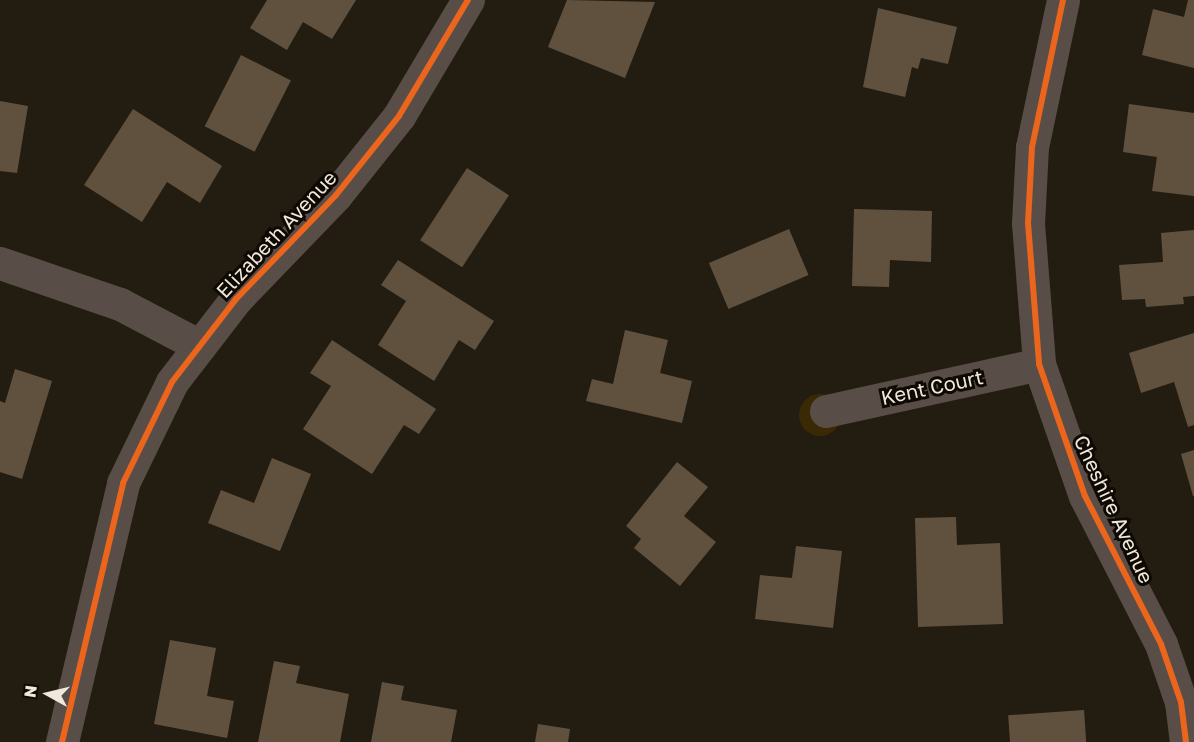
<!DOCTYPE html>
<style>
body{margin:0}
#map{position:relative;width:1194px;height:742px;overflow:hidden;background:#231d11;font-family:"Golos Text",sans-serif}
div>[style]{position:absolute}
.green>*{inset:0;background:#392905}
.round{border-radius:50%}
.building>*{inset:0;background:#60513f;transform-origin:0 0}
.minor>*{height:33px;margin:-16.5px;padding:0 16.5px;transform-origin:16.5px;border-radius:16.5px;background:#594e47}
.cycleway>*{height:6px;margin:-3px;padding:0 3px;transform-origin:3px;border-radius:3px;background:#eb651d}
span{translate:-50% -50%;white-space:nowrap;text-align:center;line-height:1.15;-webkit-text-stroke:6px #0e0903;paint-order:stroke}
.street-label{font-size:20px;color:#efe8db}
.north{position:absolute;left:18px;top:664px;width:60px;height:60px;-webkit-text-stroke:4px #0e0903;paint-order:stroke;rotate:278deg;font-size:16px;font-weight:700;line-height:24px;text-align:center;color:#efe8db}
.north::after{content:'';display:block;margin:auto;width:21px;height:27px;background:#efe8db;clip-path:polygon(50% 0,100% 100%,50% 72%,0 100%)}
</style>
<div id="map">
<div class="green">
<i class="round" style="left:799px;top:394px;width:42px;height:42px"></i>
</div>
<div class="building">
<i style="clip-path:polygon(267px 0,356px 0,332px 39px,303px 22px,287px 50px,250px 28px)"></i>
<i style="clip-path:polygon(567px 0,655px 2px,625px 78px,548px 47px)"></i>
<i style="clip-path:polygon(1188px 0,1194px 0,1194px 68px,1142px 55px,1153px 9px,1184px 17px)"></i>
<i style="clip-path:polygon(878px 8px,957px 27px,948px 64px,921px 58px,918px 69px,912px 67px,905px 97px,863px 87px)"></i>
<i style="left:241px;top:55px;width:56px;height:80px;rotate:27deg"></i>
<i style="clip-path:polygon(0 101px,28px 106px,17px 173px,0 171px)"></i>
<i style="clip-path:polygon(1129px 104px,1194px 113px,1194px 196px,1152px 191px,1157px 157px,1123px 152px)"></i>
<i style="clip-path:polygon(133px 109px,222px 166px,200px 203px,167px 182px,142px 222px,84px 185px)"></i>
<i style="left:467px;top:168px;width:50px;height:86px;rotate:33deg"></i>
<i style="clip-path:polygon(854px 209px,932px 211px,931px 262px,890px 260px,889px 287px,852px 286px)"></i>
<i style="left:789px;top:229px;width:50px;height:87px;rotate:67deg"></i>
<i style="clip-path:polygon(1194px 230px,1194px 296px,1183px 297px,1184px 304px,1146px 307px,1145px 299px,1122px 300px,1119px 265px,1163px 262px,1161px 233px)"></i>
<i style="clip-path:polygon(398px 260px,494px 321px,475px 350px,459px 340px,434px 381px,378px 345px,406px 301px,381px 285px)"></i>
<i style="clip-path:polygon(625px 330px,668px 340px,660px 373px,692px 381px,682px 423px,586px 401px,592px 379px,613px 384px)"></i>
<i style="clip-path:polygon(1194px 333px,1194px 425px,1188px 427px,1174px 382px,1141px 393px,1129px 353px)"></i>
<i style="clip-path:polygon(332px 340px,436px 409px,419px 434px,404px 425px,372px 474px,303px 429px,331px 386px,310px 373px)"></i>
<i style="clip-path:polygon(15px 369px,52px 381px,22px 479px,0 472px,0 401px,5px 403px)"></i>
<i style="clip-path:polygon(1194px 450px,1194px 496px,1193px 496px,1181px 454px)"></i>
<i style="clip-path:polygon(272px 458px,311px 474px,280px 551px,208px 523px,221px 490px,254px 503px)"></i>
<i style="clip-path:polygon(677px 462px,708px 487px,684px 516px,716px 542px,680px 586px,634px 548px,641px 539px,626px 526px)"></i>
<i style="clip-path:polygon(956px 517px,957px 545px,1000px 543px,1003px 624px,918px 627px,915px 518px)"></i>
<i style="clip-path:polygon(796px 546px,842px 551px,833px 628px,755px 619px,760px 575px,792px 578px)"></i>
<i style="clip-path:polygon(170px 640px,216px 648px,207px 696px,234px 701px,227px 738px,154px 724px)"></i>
<i style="clip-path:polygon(274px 661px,300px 666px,296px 683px,349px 694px,340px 742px,258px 742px)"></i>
<i style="clip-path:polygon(382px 682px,404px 686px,401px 700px,457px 710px,451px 742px,371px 742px)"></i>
<i style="left:1084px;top:710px;width:32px;height:76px;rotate:86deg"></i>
<i style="clip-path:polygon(538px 724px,570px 729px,568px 742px,535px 742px)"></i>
</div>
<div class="minor">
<i style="left:1063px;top:0;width:150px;rotate:101.9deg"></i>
<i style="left:1032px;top:147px;width:76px;rotate:93deg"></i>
<i style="left:1028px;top:223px;width:141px;rotate:85.5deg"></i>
<i style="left:1039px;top:364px;width:140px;rotate:70.8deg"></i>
<i style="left:1085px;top:496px;width:166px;rotate:62.8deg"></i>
<i style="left:1161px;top:644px;width:61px;rotate:71deg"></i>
<i style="left:1181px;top:702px;width:40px;rotate:82.9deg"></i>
<i style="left:0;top:263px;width:127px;rotate:18.9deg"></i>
<i style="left:120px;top:304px;width:90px;rotate:27.7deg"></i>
<i style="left:826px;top:411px;width:218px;rotate:-12.4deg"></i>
<i style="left:62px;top:742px;width:266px;rotate:-76.7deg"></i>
<i style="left:123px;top:483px;width:112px;rotate:-64.1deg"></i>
<i style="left:172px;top:382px;width:105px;rotate:-52.4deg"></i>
<i style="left:236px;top:299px;width:144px;rotate:-46.1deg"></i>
<i style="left:336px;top:195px;width:101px;rotate:-51.4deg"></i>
<i style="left:399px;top:116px;width:135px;rotate:-59.3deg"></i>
</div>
<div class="cycleway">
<i style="left:1063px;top:0;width:150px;rotate:101.9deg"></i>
<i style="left:1032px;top:147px;width:76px;rotate:93deg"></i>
<i style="left:1028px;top:223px;width:141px;rotate:85.5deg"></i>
<i style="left:1039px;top:364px;width:140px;rotate:70.8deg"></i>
<i style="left:1085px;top:496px;width:166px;rotate:62.8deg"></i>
<i style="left:1161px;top:644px;width:61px;rotate:71deg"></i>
<i style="left:1181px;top:702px;width:40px;rotate:82.9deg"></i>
<i style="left:62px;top:742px;width:266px;rotate:-76.7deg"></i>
<i style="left:123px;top:483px;width:112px;rotate:-64.1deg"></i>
<i style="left:172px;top:382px;width:105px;rotate:-52.4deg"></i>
<i style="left:236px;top:299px;width:144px;rotate:-46.1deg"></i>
<i style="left:336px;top:195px;width:101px;rotate:-51.4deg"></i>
<i style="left:399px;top:116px;width:135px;rotate:-59.3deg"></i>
</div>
<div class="street-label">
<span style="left:276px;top:234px;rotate:-47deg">Elizabeth Avenue</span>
<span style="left:932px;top:387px;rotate:-12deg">Kent Court</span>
<span style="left:1114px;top:509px;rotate:65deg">Cheshire Avenue</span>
</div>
<div class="north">N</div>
</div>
